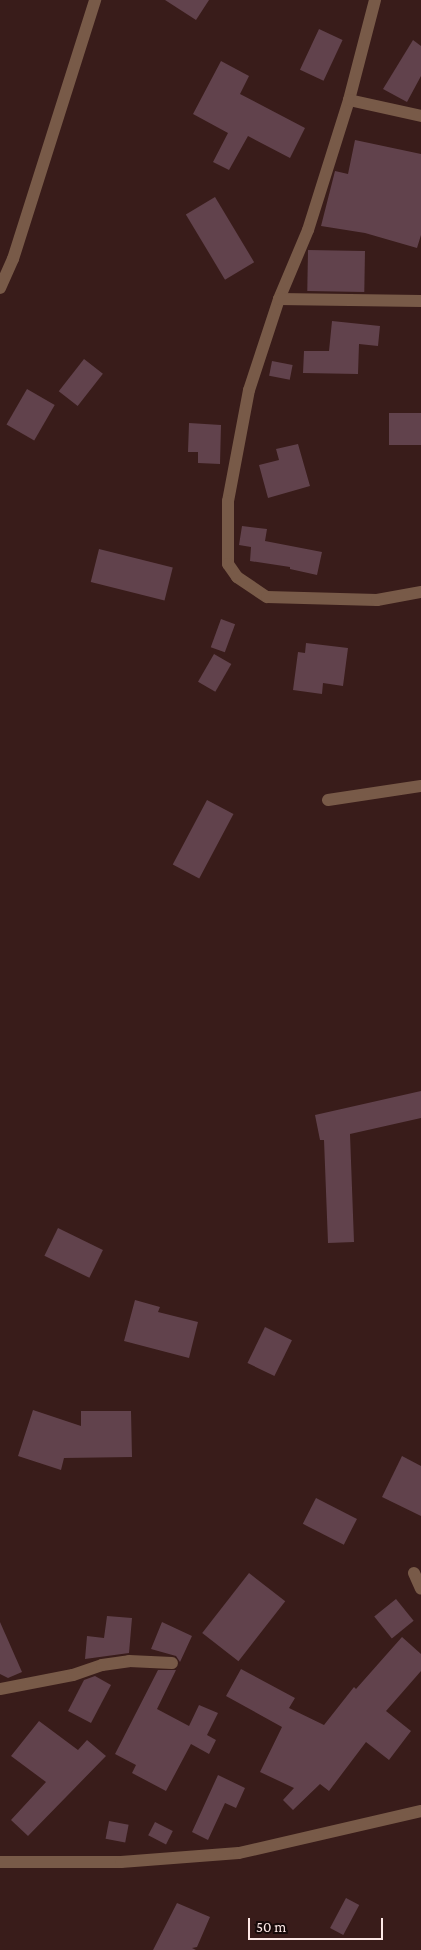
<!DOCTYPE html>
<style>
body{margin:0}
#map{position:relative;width:421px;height:1950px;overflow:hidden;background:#391c1a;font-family:"Crimson Pro",serif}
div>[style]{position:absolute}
.building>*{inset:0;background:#61424c;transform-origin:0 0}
.minor>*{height:12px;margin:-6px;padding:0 6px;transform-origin:6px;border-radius:6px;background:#785a48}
.tertiary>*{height:12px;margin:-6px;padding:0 6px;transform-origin:6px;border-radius:6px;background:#785a48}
span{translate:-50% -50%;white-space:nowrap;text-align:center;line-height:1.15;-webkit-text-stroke:5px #170a09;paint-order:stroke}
.scale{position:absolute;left:248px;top:1918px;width:135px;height:22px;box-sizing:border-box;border:2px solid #fee9e7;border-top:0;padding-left:6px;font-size:15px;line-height:18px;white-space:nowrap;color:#fee9e7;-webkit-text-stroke:4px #170a09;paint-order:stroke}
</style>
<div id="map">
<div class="building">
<i style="clip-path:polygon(165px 0,209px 0,196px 20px)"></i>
<i style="left:319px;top:29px;width:26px;height:45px;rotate:25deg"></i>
<i style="clip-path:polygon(413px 40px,421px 46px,421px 76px,407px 102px,383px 89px)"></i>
<i style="clip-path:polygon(221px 61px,249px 76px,240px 94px,305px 128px,290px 158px,248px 136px,229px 170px,213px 162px,228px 133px,193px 114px)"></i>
<i style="clip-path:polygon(355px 140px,421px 154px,421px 235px,417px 248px,365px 233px,321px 226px,335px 171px,348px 174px)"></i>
<i style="left:215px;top:197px;width:76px;height:34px;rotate:59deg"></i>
<i style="left:308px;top:250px;width:57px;height:41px;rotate:1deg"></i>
<i style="clip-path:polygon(332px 321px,380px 326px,378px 346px,359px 344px,358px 374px,303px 373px,304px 351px,329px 351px)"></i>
<i style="left:84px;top:359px;width:24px;height:41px;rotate:38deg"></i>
<i style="left:272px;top:361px;width:21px;height:15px;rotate:11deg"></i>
<i style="left:27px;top:389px;width:32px;height:41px;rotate:30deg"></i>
<i style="left:389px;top:413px;width:32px;height:32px"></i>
<i style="clip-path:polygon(189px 423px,221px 425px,220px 464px,198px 463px,198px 452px,188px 452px)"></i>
<i style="clip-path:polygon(298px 444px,310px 486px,268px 498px,259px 465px,279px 460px,276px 449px)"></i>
<i style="clip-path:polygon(242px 526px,267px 529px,265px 541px,322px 552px,317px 575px,290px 569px,290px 567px,250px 561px,251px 547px,239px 545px)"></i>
<i style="left:99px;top:549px;width:76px;height:34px;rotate:14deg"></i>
<i style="left:221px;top:619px;width:15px;height:30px;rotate:20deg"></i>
<i style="clip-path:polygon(306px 643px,348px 648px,343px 686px,323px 683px,322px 694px,293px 690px,298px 652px,305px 653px)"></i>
<i style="left:214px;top:654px;width:20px;height:32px;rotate:30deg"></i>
<i style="left:207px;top:800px;width:30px;height:73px;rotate:28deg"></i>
<i style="clip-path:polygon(421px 1091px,421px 1118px,350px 1134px,354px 1242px,328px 1243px,324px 1140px,320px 1140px,315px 1115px)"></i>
<i style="left:58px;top:1228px;width:50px;height:31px;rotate:26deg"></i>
<i style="clip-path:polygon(135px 1300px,160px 1307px,158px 1312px,198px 1322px,189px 1358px,124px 1341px)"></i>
<i style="left:265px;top:1327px;width:30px;height:40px;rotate:26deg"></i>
<i style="clip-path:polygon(33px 1410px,81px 1426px,81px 1411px,131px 1411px,132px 1457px,64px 1458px,61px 1470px,18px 1456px)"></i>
<i style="clip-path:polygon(402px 1456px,421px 1466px,421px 1516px,382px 1497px)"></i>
<i style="left:316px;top:1498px;width:46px;height:29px;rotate:27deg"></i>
<i style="left:249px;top:1573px;width:46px;height:76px;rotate:38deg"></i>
<i style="left:396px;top:1599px;width:28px;height:28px;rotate:51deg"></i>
<i style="clip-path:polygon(107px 1616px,132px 1618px,129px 1653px,85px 1659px,87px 1636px,104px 1638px)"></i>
<i style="clip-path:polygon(0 1622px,22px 1672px,8px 1678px,0 1674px)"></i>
<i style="clip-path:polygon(162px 1622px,192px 1636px,180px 1662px,176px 1656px,151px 1649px)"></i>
<i style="clip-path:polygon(402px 1637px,421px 1654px,421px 1671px,386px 1711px,411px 1731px,389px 1760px,366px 1742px,329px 1791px,320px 1784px,293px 1810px,283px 1800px,294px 1788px,260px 1772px,282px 1727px,226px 1696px,241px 1669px,295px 1698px,289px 1708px,324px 1725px,354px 1687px,356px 1689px)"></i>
<i style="clip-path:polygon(158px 1670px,176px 1670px,157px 1709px,189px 1726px,199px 1705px,218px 1713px,207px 1735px,216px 1740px,209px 1754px,191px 1744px,166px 1791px,132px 1773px,136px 1765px,115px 1754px)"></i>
<i style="clip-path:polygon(95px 1676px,111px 1685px,91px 1723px,68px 1711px,84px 1680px)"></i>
<i style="clip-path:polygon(39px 1721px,78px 1750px,87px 1740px,106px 1756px,28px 1836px,11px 1820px,46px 1782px,11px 1756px)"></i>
<i style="clip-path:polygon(218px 1775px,245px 1788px,236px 1808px,225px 1803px,208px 1840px,192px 1832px)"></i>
<i style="left:109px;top:1821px;width:20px;height:18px;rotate:11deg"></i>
<i style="left:155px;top:1822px;width:20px;height:15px;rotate:27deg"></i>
<i style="left:346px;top:1898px;width:15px;height:34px;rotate:28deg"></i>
<i style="clip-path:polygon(177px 1903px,210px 1917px,197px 1947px,192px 1948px,196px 1950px,153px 1950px)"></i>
</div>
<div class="minor">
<i style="left:375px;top:0;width:103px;rotate:104.6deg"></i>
<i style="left:349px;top:100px;width:136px;rotate:107.5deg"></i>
<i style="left:308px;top:230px;width:75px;rotate:112.8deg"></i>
<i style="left:279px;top:299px;width:96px;rotate:108.2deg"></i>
<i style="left:249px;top:390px;width:113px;rotate:100.7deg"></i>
<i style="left:228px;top:501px;width:63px;rotate:90deg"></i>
<i style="left:228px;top:564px;width:16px;rotate:55deg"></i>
<i style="left:237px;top:577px;width:36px;rotate:34deg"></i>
<i style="left:267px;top:597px;width:110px;rotate:1.6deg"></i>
<i style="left:377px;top:600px;width:45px;rotate:-10.3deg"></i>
<i style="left:349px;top:100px;width:74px;rotate:12.5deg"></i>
<i style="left:0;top:288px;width:32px;rotate:-66deg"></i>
<i style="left:13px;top:259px;width:272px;rotate:-72.4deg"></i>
<i style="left:279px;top:299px;width:142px;rotate:0.8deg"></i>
<i style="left:328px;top:800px;width:94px;rotate:-8.6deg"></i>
<i style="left:414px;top:1573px;width:17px;rotate:66deg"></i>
<i style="left:0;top:1689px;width:74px;rotate:-10.9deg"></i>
<i style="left:73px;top:1675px;width:31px;rotate:-19deg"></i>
<i style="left:102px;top:1665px;width:27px;rotate:-8deg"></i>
<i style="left:129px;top:1661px;width:43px;rotate:2.7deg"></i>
</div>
<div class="tertiary">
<i style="left:0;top:1862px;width:121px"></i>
<i style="left:121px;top:1862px;width:118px;rotate:-4.4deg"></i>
<i style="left:239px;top:1853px;width:187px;rotate:-13deg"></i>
</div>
<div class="scale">50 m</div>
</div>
